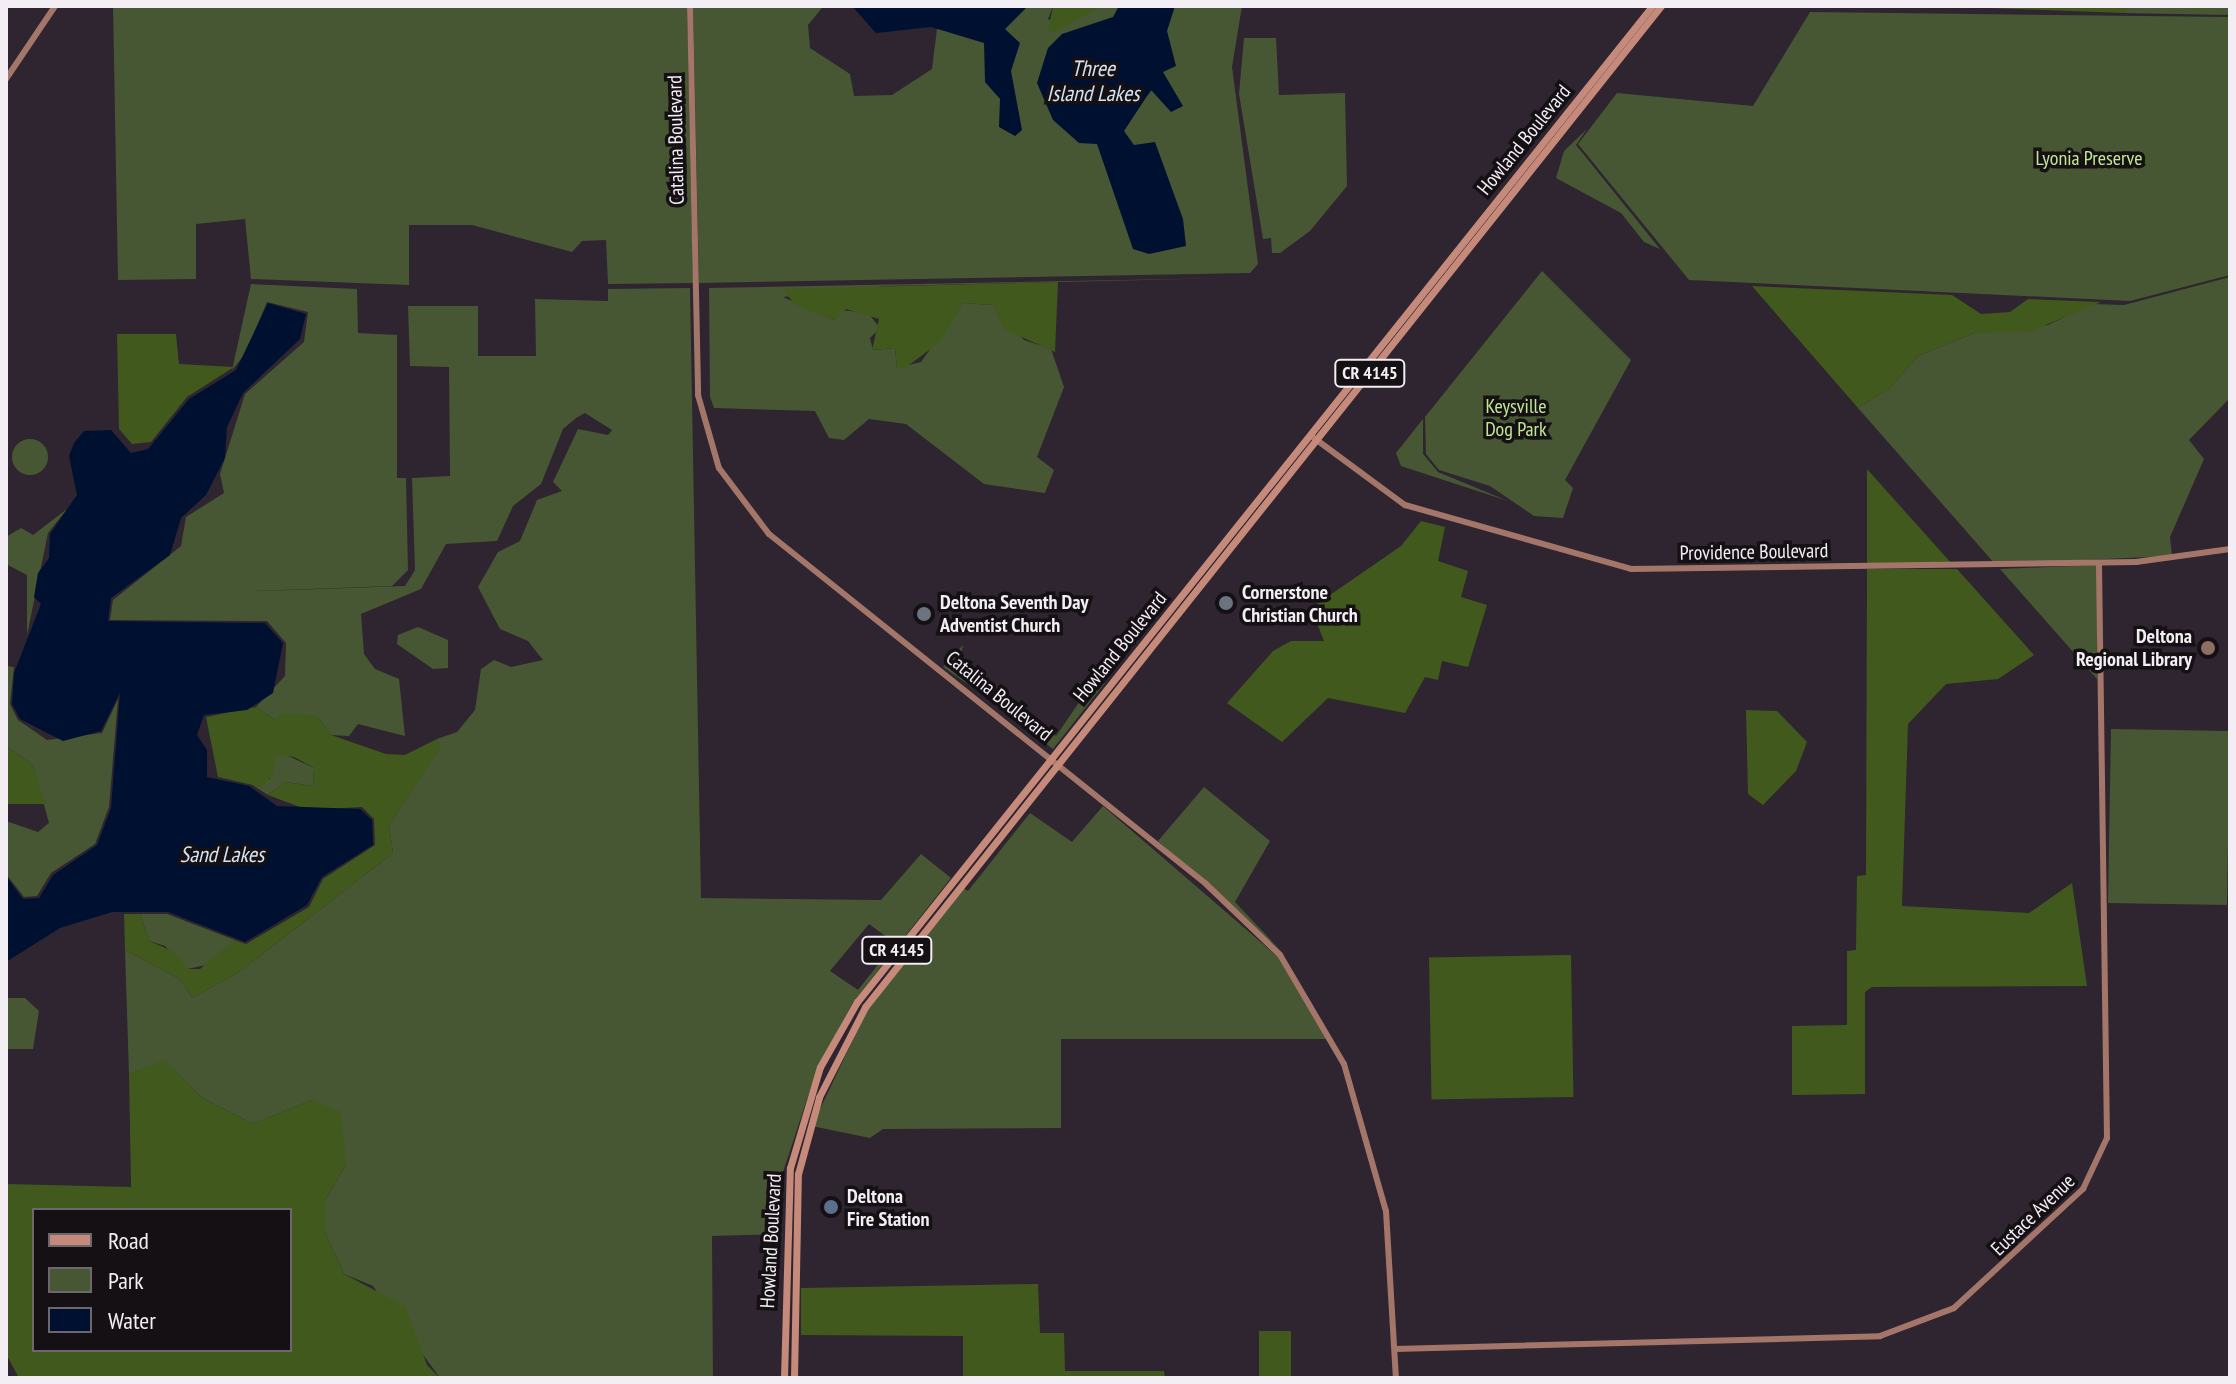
<!DOCTYPE html>
<style>
body{margin:0}
#map{position:relative;width:2236px;height:1384px;overflow:hidden;background:#2e2530;font-family:"PT Sans Narrow",sans-serif}
div>[style]{position:absolute}
.green>*{inset:0;background:#475733;transform-origin:0 0}
.round{border-radius:50%}
.forest>*{inset:0;background:#41591d;transform-origin:0 0}
.water>*{inset:0;background:#001030}
.secondary>*{height:6px;margin:-3px;padding:0 3px;transform-origin:3px;border-radius:3px;background:#a4766a}
.primary>*{height:7px;margin:-3.5px;padding:0 3.5px;transform-origin:3.5px;border-radius:3.5px;background:#c68a7b}
.dots>*{width:22px;height:22px;translate:-50% -50%;box-sizing:border-box;border:4px solid #141014;border-radius:50%}
span{translate:-50% -50%;white-space:nowrap;text-align:center;line-height:1.15;-webkit-text-stroke:7px #141014;paint-order:stroke}
.shield-label span{padding:2px 6px;background:#141014;border:2px solid;border-radius:6px;-webkit-text-stroke-width:0}
.shield-label{font-size:18px;color:#f3edf4;font-weight:700}
.street-label{font-size:20px;color:#f3edf4}
.park-label{font-size:20px;color:#c2e992}
.poi-label{font-size:20px;color:#f3edf4;font-weight:700}
.left{translate:0 -50%;text-align:left}
.right{translate:-100% -50%;text-align:right}
.water-label{font-size:22px;color:#d6e2f1;font-style:italic}
.frame{position:absolute;inset:0;border:8px solid #f3edf4;pointer-events:none}
.legend{position:absolute;left:32px;top:1208px;width:260px;height:144px;box-sizing:border-box;background:#141014;border:2px solid #6d686e;margin:0;padding:10px 14px;list-style:none;font-size:24px;color:#f3edf4}
.legend li{display:flex;align-items:center;gap:16px;height:40px}
.legend b{width:40px;border:2px solid #6d686e}
</style>
<div id="map">
<div class="green">
<i style="clip-path:polygon(113px 6px,687px 6px,693px 283px,608px 284px,606px 240px,582px 241px,572px 252px,472px 225px,409px 225px,409px 285px,251px 279px,245px 219px,196px 224px,196px 279px,118px 280px)"></i>
<i style="clip-path:polygon(693px 6px,822px 8px,808px 25px,810px 48px,850px 74px,854px 96px,892px 95px,932px 69px,937px 29px,988px 39px,1027px 6px,1053px 6px,1048px 19px,1058px 24px,1102px 6px,1141px 6px,1142px 102px,1163px 77px,1155px 6px,1242px 6px,1232px 67px,1258px 264px,1250px 273px,699px 283px)"></i>
<i style="clip-path:polygon(2128px 6px,2230px 6px,2230px 15px,2123px 13px)"></i>
<i style="clip-path:polygon(1810px 12px,2230px 17px,2230px 275px,2130px 301px,1689px 280px,1578px 144px,1617px 93px,1753px 106px)"></i>
<i style="clip-path:polygon(1244px 38px,1276px 38px,1279px 95px,1345px 93px,1347px 186px,1310px 231px,1280px 253px,1272px 253px,1271px 238px,1263px 239px,1239px 94px)"></i>
<i style="clip-path:polygon(1587px 129px,1576px 145px,1660px 249px,1644px 242px,1621px 213px,1556px 178px,1564px 151px)"></i>
<i style="clip-path:polygon(1542px 271px,1631px 360px,1565px 480px,1573px 488px,1563px 518px,1534px 516px,1490px 486px,1439px 470px,1426px 454px,1425px 417px)"></i>
<i style="clip-path:polygon(2230px 277px,2230px 398px,2189px 440px,2204px 459px,2170px 537px,2172px 556px,1995px 564px,1858px 408px,1889px 389px,1918px 356px,1974px 333px,2048px 325px,2092px 304px,2124px 305px)"></i>
<i style="clip-path:polygon(1231px 278px,886px 286px,783px 297px,834px 320px,841px 310px,868px 313px,880px 328px,870px 338px,873px 350px,895px 348px,897px 368px,921px 362px,963px 303px,993px 305px,1024px 340px,1051px 349px,1064px 387px,1037px 457px,1054px 470px,1045px 493px,984px 484px,906px 424px,869px 419px,844px 440px,829px 438px,815px 411px,714px 408px,710px 397px,709px 288px)"></i>
<i style="clip-path:polygon(evenodd,251px 284px,357px 289px,358px 333px,397px 335px,397px 478px,406px 478px,408px 570px,392px 586px,201px 593px,405px 586px,415px 570px,412px 478px,450px 476px,449px 367px,410px 366px,408px 306px,478px 306px,478px 356px,536px 356px,535px 299px,608px 301px,608px 289px,690px 288px,701px 898px,881px 900px,921px 854px,951px 878px,854px 1001px,818px 1066px,777px 1190px,777px 1234px,712px 1236px,713px 1378px,440px 1378px,373px 1286px,344px 1274px,325px 1232px,325px 1200px,346px 1165px,312px 1100px,253px 1124px,201px 1097px,165px 1061px,129px 1074px,125px 950px,180px 979px,192px 998px,239px 972px,393px 853px,389px 825px,440px 747px,437px 739px,457px 732px,475px 710px,481px 669px,494px 660px,511px 667px,543px 660px,528px 641px,500px 629px,478px 587px,498px 552px,520px 541px,537px 500px,562px 491px,553px 482px,578px 429px,608px 435px,612px 430px,585px 413px,576px 418px,563px 429px,541px 484px,513px 506px,497px 541px,446px 544px,421px 589px,361px 614px,364px 654px,375px 669px,399px 679px,405px 736px,358px 724px,349px 736px,331px 735px,317px 716px,275px 720px,256px 707px,285px 676px,286px 643px,267px 621px,110px 620px,113px 600px,181px 546px,186px 517px,224px 493px,220px 474px,245px 394px,304px 342px,308px 312px,267px 302px,245px 354px,232px 370px,251px 284px,869px 924px,895px 943px,858px 990px,830px 971px,869px 924px)"></i>
<i style="clip-path:polygon(1423px 419px,1423px 454px,1438px 472px,1508px 501px,1401px 466px,1396px 453px)"></i>
<i class="round" style="left:12px;top:439px;width:36px;height:36px"></i>
<i style="clip-path:polygon(67px 509px,48px 533px,27px 635px,27px 575px,6px 564px,6px 537px,21px 528px,33px 535px)"></i>
<i style="clip-path:polygon(2097px 565px,2097px 679px,2000px 569px)"></i>
<i style="clip-path:polygon(418px 627px,448px 640px,448px 668px,433px 669px,397px 644px,398px 635px)"></i>
<i style="clip-path:polygon(963px 645px,959px 664px,1006px 693px,999px 706px,943px 667px)"></i>
<i style="clip-path:polygon(6px 666px,14px 667px,10px 704px,18px 720px,47px 740px,102px 733px,118px 699px,109px 807px,95px 844px,51px 873px,37px 896px,24px 897px,6px 874px,6px 821px,38px 832px,49px 823px,33px 765px,6px 746px)"></i>
<i style="clip-path:polygon(1097px 676px,1105px 683px,1053px 749px,1007px 714px,1011px 702px,1056px 736px)"></i>
<i style="left:2111px;top:729px;width:119px;height:174px;rotate:1deg"></i>
<i style="clip-path:polygon(284px 754px,314px 768px,313px 786px,285px 782px,268px 795px,251px 784px,270px 779px,276px 755px)"></i>
<i style="clip-path:polygon(1204px 787px,1270px 841px,1235px 902px,1283px 953px,1158px 841px)"></i>
<i style="clip-path:polygon(1103px 806px,1277px 956px,1326px 1039px,1061px 1039px,1061px 1128px,883px 1129px,870px 1138px,812px 1126px,868px 1008px,962px 887px,968px 891px,1030px 813px,1072px 842px)"></i>
<i style="clip-path:polygon(140px 914px,167px 914px,235px 940px,211px 964px,187px 969px,165px 946px,149px 941px)"></i>
<i style="clip-path:polygon(6px 998px,25px 998px,39px 1011px,33px 1049px,6px 1049px)"></i>
</div>
<div class="forest">
<i style="clip-path:polygon(1053px 6px,1102px 6px,1055px 32px,1048px 30px)"></i>
<i style="clip-path:polygon(1938px 6px,2128px 6px,2123px 13px)"></i>
<i style="clip-path:polygon(1058px 282px,1055px 352px,1004px 329px,993px 305px,963px 303px,940px 342px,905px 368px,897px 368px,895px 348px,872px 350px,879px 319px,846px 309px,834px 320px,794px 304px,783px 289px)"></i>
<i style="clip-path:polygon(1752px 286px,1952px 295px,1981px 314px,2010px 312px,2028px 299px,2101px 302px,2029px 332px,1974px 333px,1918px 356px,1889px 389px,1858px 408px)"></i>
<i style="clip-path:polygon(117px 334px,176px 334px,179px 364px,234px 367px,187px 397px,151px 442px,132px 444px,119px 429px)"></i>
<i style="clip-path:polygon(1867px 469px,1952px 564px,1867px 564px)"></i>
<i style="clip-path:polygon(1421px 521px,1445px 527px,1438px 561px,1468px 571px,1461px 597px,1487px 605px,1468px 667px,1442px 661px,1438px 680px,1425px 677px,1405px 713px,1328px 698px,1282px 742px,1227px 703px,1273px 651px,1291px 641px,1324px 641px,1313px 613px,1317px 604px,1401px 546px)"></i>
<i style="clip-path:polygon(1867px 569px,1957px 569px,2034px 655px,1998px 679px,1946px 684px,1908px 724px,1902px 906px,2029px 913px,2072px 883px,2087px 986px,1872px 987px,1865px 992px,1865px 1094px,1792px 1095px,1792px 1026px,1847px 1025px,1847px 951px,1856px 950px,1857px 876px,1866px 875px)"></i>
<i style="clip-path:polygon(256px 707px,275px 720px,283px 713px,317px 716px,331px 735px,386px 754px,405px 755px,437px 739px,441px 747px,389px 825px,393px 853px,239px 972px,192px 998px,180px 979px,125px 950px,124px 914px,140px 914px,149px 941px,175px 952px,187px 969px,200px 969px,234px 940px,246px 944px,309px 907px,323px 879px,375px 845px,374px 819px,362px 807px,308px 810px,268px 795px,285px 782px,313px 786px,314px 768px,294px 757px,276px 755px,273px 775px,261px 787px,218px 777px,206px 717px)"></i>
<i style="clip-path:polygon(1746px 710px,1777px 711px,1807px 742px,1796px 771px,1763px 805px,1748px 794px)"></i>
<i style="clip-path:polygon(6px 746px,33px 765px,45px 804px,6px 804px)"></i>
<i style="left:1571px;top:955px;width:142px;height:142px;rotate:89deg"></i>
<i style="clip-path:polygon(evenodd,165px 1060px,201px 1097px,253px 1124px,312px 1100px,341px 1112px,346px 1165px,325px 1200px,325px 1232px,344px 1274px,405px 1306px,427px 1365px,440px 1378px,19px 1378px,6px 1354px,6px 1184px,131px 1187px,129px 1074px,165px 1060px,34px 1210px,290px 1210px,290px 1350px,34px 1350px,34px 1210px)"></i>
<i style="clip-path:polygon(1038px 1284px,1040px 1333px,1064px 1333px,1065px 1371px,1164px 1371px,1165px 1378px,963px 1378px,963px 1336px,801px 1335px,801px 1288px)"></i>
<i style="left:1259px;top:1331px;width:32px;height:47px"></i>
</div>
<div class="water">
<i style="clip-path:polygon(852px 6px,1028px 6px,1005px 29px,1020px 43px,1011px 71px,1022px 130px,1015px 136px,999px 127px,1000px 99px,985px 82px,984px 43px,931px 27px,876px 33px)"></i>
<i style="clip-path:polygon(1119px 6px,1175px 6px,1167px 31px,1176px 66px,1163px 72px,1183px 106px,1171px 112px,1151px 90px,1124px 131px,1134px 145px,1155px 142px,1183px 219px,1186px 246px,1149px 254px,1133px 249px,1097px 144px,1079px 143px,1053px 120px,1037px 83px,1048px 48px,1062px 34px,1113px 17px)"></i>
<i style="clip-path:polygon(268px 303px,306px 314px,300px 339px,243px 393px,227px 427px,225px 458px,206px 495px,181px 518px,170px 555px,111px 598px,108px 621px,265px 623px,283px 643px,273px 693px,247px 710px,204px 715px,197px 735px,207px 750px,207px 777px,249px 786px,277px 806px,360px 809px,372px 820px,373px 845px,322px 877px,307px 905px,245px 942px,168px 912px,112px 912px,60px 928px,6px 962px,6px 876px,23px 899px,39px 898px,53px 875px,97px 845px,111px 808px,120px 693px,101px 731px,63px 741px,20px 719px,12px 704px,14px 673px,41px 604px,34px 597px,38px 573px,49px 558px,50px 534px,77px 495px,69px 456px,74px 443px,84px 431px,111px 430px,131px 453px,148px 449px,189px 399px,236px 370px)"></i>
</div>
<div class="secondary">
<i style="left:690px;top:6px;width:389px;rotate:88.8deg"></i>
<i style="left:698px;top:395px;width:76px;rotate:74deg"></i>
<i style="left:719px;top:468px;width:83px;rotate:52.9deg"></i>
<i style="left:769px;top:534px;width:558px;rotate:38.68deg"></i>
<i style="left:1205px;top:883px;width:104px;rotate:43.8deg"></i>
<i style="left:1280px;top:955px;width:126px;rotate:59.6deg"></i>
<i style="left:1344px;top:1064px;width:153px;rotate:74.1deg"></i>
<i style="left:1386px;top:1211px;width:167px;rotate:86.6deg"></i>
<i style="left:6px;top:79px;width:88px;rotate:-56.1deg"></i>
<i style="left:1314px;top:438px;width:113px;rotate:36.4deg"></i>
<i style="left:1405px;top:505px;width:235px;rotate:15.8deg"></i>
<i style="left:1631px;top:569px;width:505px;rotate:-0.79deg"></i>
<i style="left:2136px;top:562px;width:95px;rotate:-7.9deg"></i>
<i style="left:1395px;top:1349px;width:485px;rotate:-1.5deg"></i>
<i style="left:1880px;top:1336px;width:79px;rotate:-20.7deg"></i>
<i style="left:1954px;top:1308px;width:176px;rotate:-42.7deg"></i>
<i style="left:2083px;top:1189px;width:56px;rotate:-64.8deg"></i>
<i style="left:2107px;top:1138px;width:575px;rotate:-90.8deg"></i>
</div>
<div class="primary">
<i style="left:784px;top:1378px;width:210px;rotate:-88.4deg"></i>
<i style="left:790px;top:1168px;width:105px;rotate:-73.5deg"></i>
<i style="left:820px;top:1067px;width:75px;rotate:-60.4deg"></i>
<i style="left:857px;top:1002px;width:1274px;rotate:-51.4deg"></i>
<i style="left:794px;top:1378px;width:204px;rotate:-88.9deg"></i>
<i style="left:798px;top:1174px;width:80px;rotate:-74.7deg"></i>
<i style="left:819px;top:1097px;width:101px;rotate:-62.9deg"></i>
<i style="left:865px;top:1007px;width:1279px;rotate:-51.51deg"></i>
</div>
<div class="dots">
<i style="left:1226px;top:603px;background:#6b7280"></i>
<i style="left:924px;top:614px;background:#6b7280"></i>
<i style="left:2208px;top:648px;background:#8d6e63"></i>
<i style="left:831px;top:1207px;background:#5c6f8a"></i>
</div>
<div class="shield-label">
<span style="left:1370px;top:373px">CR 4145</span>
<span style="left:897px;top:950px">CR 4145</span>
</div>
<div class="street-label">
<span style="left:676px;top:140px;rotate:-91deg">Catalina Boulevard</span>
<span style="left:1524px;top:140px;rotate:-51deg">Howland Boulevard</span>
<span style="left:1754px;top:552px;rotate:-1deg">Providence Boulevard</span>
<span style="left:1120px;top:647px;rotate:-51deg">Howland Boulevard</span>
<span style="left:999px;top:696px;rotate:39deg">Catalina Boulevard</span>
<span style="left:2033px;top:1215px;rotate:-44deg">Eustace Avenue</span>
<span style="left:771px;top:1241px;rotate:-87deg">Howland Boulevard</span>
</div>
<div class="park-label">
<span style="left:2089px;top:158px">Lyonia Preserve</span>
<span style="left:1516px;top:418px">Keysville<br>Dog Park</span>
</div>
<div class="poi-label">
<span class="left" style="left:1242px;top:604px">Cornerstone<br>Christian Church</span>
<span class="left" style="left:940px;top:614px">Deltona Seventh Day<br>Adventist Church</span>
<span class="right" style="left:2192px;top:648px">Deltona<br>Regional Library</span>
<span class="left" style="left:847px;top:1208px">Deltona<br>Fire Station</span>
</div>
<div class="water-label">
<span style="left:1093px;top:81px">Three<br>Island Lakes</span>
<span style="left:222px;top:855px">Sand Lakes</span>
</div>
<div class="frame"></div>
<ul class="legend">
<li><b style="height:10px;background:#c68a7b"></b>Road</li>
<li><b style="height:22px;background:#475733"></b>Park</li>
<li><b style="height:22px;background:#001030"></b>Water</li>
</ul>
</div>
